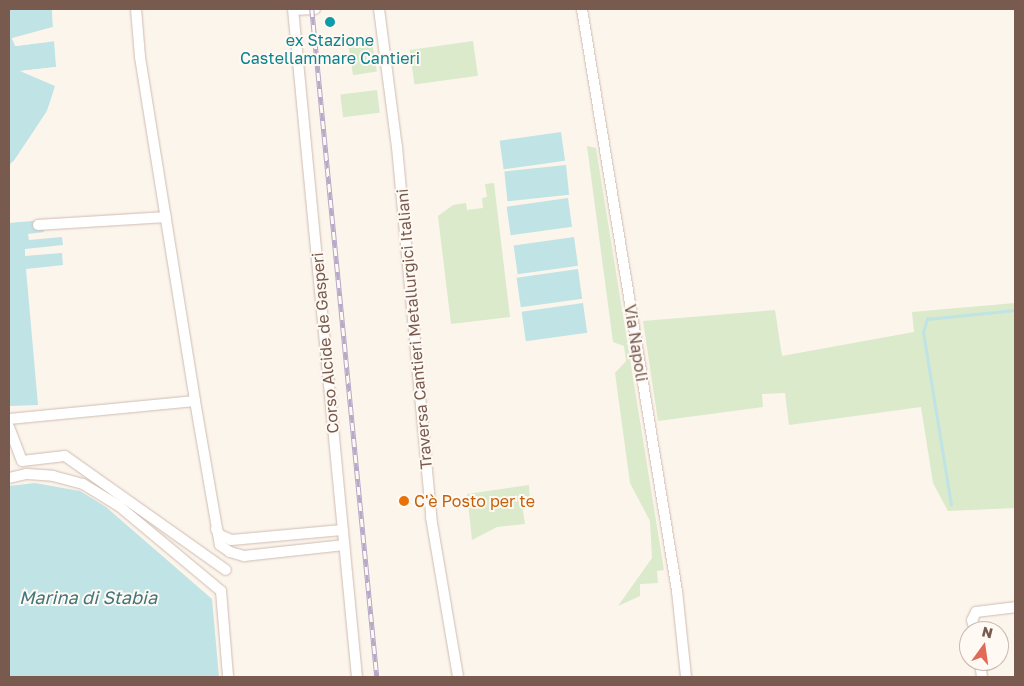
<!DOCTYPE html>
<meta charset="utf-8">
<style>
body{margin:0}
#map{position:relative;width:1024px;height:686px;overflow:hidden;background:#fcf5ec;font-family:"Golos Text",sans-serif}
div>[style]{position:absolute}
.green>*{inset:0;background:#daeaca;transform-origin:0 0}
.water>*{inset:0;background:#c0e3e6;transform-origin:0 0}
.pier>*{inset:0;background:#fcf5ec}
.stream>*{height:2.5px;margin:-1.25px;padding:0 1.25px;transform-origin:1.25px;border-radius:1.25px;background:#c0e3e6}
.roads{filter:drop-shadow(0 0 1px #cfbcb1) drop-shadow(0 0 1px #cfbcb1)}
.minor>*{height:10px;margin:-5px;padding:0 5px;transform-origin:5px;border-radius:5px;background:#fff}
.rail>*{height:4.5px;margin-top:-2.25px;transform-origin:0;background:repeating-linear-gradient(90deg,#fef9f3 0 8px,#b7a9c7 0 16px);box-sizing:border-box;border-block:1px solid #b7a9c7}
.dots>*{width:14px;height:14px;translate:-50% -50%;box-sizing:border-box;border:2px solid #fef9f3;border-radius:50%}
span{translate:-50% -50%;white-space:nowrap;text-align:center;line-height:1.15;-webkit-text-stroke:4px #fef9f3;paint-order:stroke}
.culture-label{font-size:16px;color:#0d838f}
.street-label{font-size:16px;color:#785a4f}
.food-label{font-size:16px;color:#c56008}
.left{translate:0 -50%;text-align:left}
.water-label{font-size:18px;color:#42767c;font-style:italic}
.frame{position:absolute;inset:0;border:10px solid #785a4f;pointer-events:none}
.north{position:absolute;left:959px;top:621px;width:50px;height:50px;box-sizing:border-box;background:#fef9f3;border:1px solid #c8b9b1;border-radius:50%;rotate:14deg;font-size:14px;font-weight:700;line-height:20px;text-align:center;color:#785a4f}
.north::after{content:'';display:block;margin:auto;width:18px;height:22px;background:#e16b57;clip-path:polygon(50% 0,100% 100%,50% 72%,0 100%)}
</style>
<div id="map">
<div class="green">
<i style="left:371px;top:35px;width:37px;height:24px;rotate:81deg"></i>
<i style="left:473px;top:41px;width:35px;height:64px;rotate:82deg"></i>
<i style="left:377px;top:90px;width:23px;height:37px;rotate:83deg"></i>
<i style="clip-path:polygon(587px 146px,596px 148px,664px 570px,657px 571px,658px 583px,640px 584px,640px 596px,618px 606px,652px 558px,650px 521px,630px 483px,615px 373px,626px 361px,624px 346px,613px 342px)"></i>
<i style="clip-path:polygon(494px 183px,510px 317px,451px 324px,438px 216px,453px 205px,466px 203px,467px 210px,483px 208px,482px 198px,487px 197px,485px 184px)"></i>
<i style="clip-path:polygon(1015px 303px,1015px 508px,948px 511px,933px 483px,921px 407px,789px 425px,785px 393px,762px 394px,763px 407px,658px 421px,643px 321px,775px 310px,782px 356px,914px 332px,912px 312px)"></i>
<i style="clip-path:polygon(529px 485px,530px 504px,522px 505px,525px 524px,497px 527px,472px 540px,467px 494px)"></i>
</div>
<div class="water">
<i style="clip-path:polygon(9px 9px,52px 9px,53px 27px,12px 39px,16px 46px,54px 41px,56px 67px,21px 71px,56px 86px,47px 111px,18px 157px,9px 165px)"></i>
<i style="left:561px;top:132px;width:29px;height:62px;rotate:82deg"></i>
<i style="left:566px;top:165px;width:30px;height:62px;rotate:84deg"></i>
<i style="left:568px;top:198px;width:29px;height:62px;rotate:82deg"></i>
<i style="clip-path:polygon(43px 220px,44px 232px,28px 234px,29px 240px,62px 237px,63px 245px,25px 249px,25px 256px,62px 253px,63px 265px,26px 269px,38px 405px,9px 406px,9px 223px)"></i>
<i style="left:574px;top:237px;width:29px;height:61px;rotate:82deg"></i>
<i style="left:578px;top:269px;width:30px;height:62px;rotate:82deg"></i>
<i style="left:583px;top:303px;width:30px;height:62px;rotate:82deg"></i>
<i style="clip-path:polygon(35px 483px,80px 491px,106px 507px,212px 599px,219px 677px,9px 677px,9px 486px)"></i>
</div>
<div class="pier">
<i style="clip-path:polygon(52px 9px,55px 29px,15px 40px,17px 43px,57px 41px,15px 46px,12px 38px,53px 27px)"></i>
<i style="clip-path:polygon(56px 67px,59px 67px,29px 73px,58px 86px,49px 113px,20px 159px,9px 168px,47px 111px,55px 86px,20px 71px)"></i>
</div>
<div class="stream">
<i style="left:951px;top:505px;width:175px;rotate:-99.2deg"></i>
<i style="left:923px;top:332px;width:14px;rotate:-73deg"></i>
<i style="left:927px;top:319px;width:88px;rotate:-5.8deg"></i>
</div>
<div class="roads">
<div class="minor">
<i style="left:136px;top:9px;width:48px;rotate:85.2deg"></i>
<i style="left:140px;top:57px;width:348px;rotate:80.9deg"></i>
<i style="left:293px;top:9px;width:671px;rotate:84.53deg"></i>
<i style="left:379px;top:9px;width:139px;rotate:82.6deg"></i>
<i style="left:397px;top:147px;width:372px;rotate:84.7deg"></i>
<i style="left:431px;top:517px;width:162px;rotate:80.4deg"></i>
<i style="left:582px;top:9px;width:590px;rotate:80.73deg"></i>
<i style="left:677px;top:591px;width:86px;rotate:84deg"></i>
<i style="left:294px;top:10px;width:21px;rotate:-3deg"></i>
<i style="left:38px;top:225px;width:128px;rotate:-3.6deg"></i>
<i style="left:9px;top:419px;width:187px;rotate:-5.5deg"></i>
<i style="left:195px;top:401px;width:146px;rotate:80.2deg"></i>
<i style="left:220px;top:545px;width:12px;rotate:35deg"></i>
<i style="left:230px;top:552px;width:15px;rotate:16deg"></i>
<i style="left:244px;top:556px;width:101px;rotate:-6.3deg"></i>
<i style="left:9px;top:427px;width:36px;rotate:69deg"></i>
<i style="left:22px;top:461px;width:43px;rotate:-6.6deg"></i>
<i style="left:65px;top:456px;width:197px;rotate:35.3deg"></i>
<i style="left:9px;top:478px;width:18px;rotate:-13deg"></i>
<i style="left:27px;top:474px;width:26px;rotate:4deg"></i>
<i style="left:53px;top:476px;width:31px;rotate:15deg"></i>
<i style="left:83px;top:484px;width:42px;rotate:31.4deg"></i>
<i style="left:119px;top:506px;width:133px;rotate:39.8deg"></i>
<i style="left:221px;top:591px;width:86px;rotate:85.3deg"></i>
<i style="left:216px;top:529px;width:7px;rotate:56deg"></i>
<i style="left:220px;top:535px;width:12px;rotate:24deg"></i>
<i style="left:231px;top:540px;width:112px;rotate:-5.1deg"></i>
<i style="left:975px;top:631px;width:11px;rotate:-105deg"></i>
<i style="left:972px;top:620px;width:9px;rotate:-63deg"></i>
<i style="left:976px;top:612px;width:39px;rotate:-7deg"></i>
<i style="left:980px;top:661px;width:16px;rotate:83deg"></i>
</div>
</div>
<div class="rail">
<i style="left:312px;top:9px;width:671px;rotate:84.44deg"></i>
</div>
<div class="dots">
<i style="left:330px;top:22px;background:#0f9aa8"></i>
<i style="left:404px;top:501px;background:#e8710a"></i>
</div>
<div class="culture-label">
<span style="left:330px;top:49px">ex Stazione<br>Castellammare Cantieri</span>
</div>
<div class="street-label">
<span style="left:414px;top:329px;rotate:-95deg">Traversa Cantieri Metallurgici Italiani</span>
<span style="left:325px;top:343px;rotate:-95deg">Corso Alcide de Gasperi</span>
<span style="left:636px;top:343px;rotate:81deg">Via Napoli</span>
</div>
<div class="food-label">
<span class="left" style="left:414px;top:501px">C'è Posto per te</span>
</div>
<div class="water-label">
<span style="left:88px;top:597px">Marina di Stabia</span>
</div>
<div class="frame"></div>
<div class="north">N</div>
</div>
